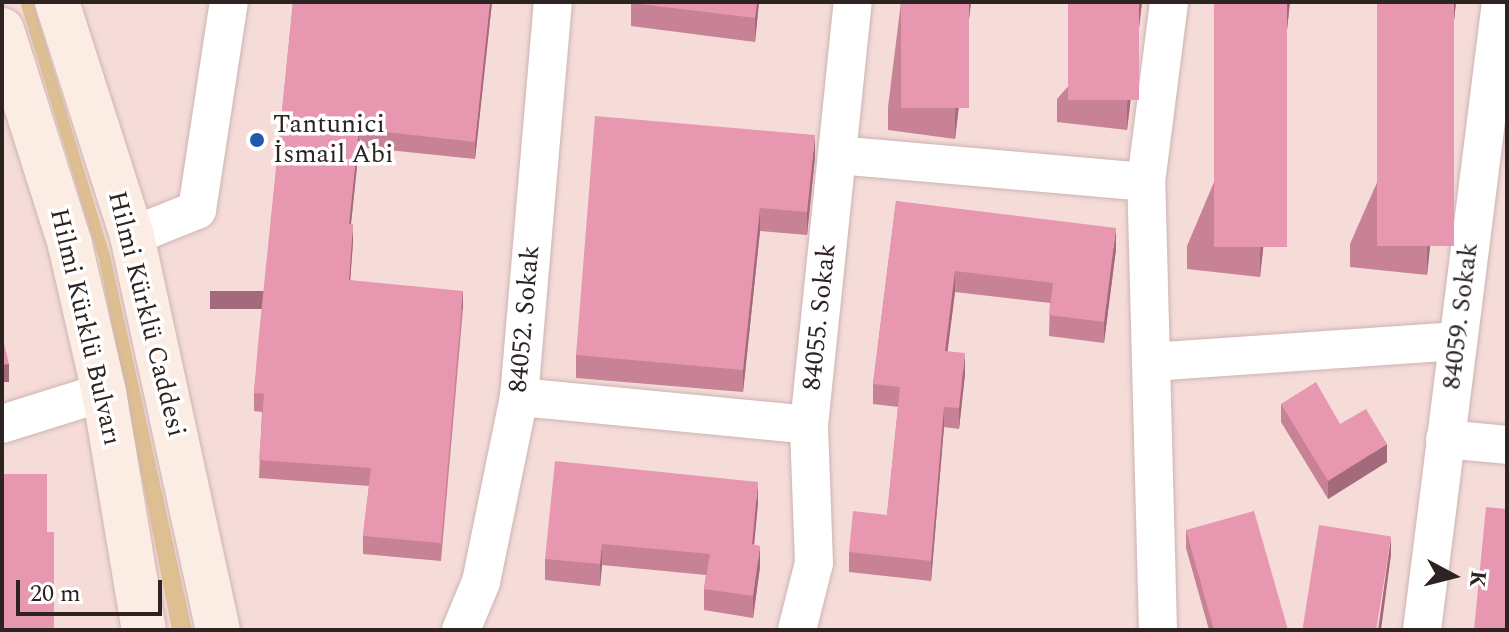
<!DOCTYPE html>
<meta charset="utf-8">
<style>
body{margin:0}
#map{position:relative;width:1509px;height:632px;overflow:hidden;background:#f5dcd9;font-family:Spectral,serif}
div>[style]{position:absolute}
.green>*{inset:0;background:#debf91}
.roads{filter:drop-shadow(0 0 2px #cdb4b1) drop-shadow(0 0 2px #cdb4b1)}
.minor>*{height:38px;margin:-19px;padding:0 19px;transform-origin:19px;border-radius:19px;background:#fff}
.secondary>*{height:44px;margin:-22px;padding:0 22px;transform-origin:22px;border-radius:22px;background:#fcede4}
.wall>*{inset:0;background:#c78296}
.shaded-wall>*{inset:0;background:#a26a7a;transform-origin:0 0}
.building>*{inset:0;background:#e797af;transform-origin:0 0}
.dots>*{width:22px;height:22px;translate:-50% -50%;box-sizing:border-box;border:4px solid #fff;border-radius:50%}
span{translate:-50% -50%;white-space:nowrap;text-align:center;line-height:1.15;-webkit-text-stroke:7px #fff;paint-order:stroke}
.poi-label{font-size:26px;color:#2d2422}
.left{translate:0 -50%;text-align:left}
.street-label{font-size:26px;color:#2d2422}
.frame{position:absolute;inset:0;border:4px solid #2d2422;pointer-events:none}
.north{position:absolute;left:1413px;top:536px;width:80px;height:80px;-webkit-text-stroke:6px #fff;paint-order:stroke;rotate:97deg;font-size:22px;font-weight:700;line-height:32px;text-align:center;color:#2d2422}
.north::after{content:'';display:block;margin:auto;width:28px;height:36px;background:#2d2422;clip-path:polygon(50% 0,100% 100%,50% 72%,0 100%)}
.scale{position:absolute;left:16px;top:580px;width:146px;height:36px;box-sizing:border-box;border:4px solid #2d2422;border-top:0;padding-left:10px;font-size:24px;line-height:28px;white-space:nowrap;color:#2d2422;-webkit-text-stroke:6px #fff;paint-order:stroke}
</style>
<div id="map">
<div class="green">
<i style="clip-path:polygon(20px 2px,33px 2px,110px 255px,192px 630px,172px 630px,99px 259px)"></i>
</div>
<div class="roads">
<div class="minor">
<i style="left:837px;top:155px;width:310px;rotate:5deg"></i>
<i style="left:132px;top:236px;width:70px;rotate:-21.8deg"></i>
<i style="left:197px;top:210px;width:210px;rotate:-81.3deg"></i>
<i style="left:1151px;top:362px;width:307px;rotate:-3.9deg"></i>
<i style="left:519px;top:397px;width:291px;rotate:5.5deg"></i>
<i style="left:2px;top:424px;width:107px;rotate:-17.4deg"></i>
<i style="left:1445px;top:439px;width:62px;rotate:5.5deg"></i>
<i style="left:461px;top:630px;width:52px;rotate:-67.4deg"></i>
<i style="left:481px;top:582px;width:189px;rotate:-78.4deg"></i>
<i style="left:519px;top:397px;width:396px;rotate:-85.1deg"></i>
<i style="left:797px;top:630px;width:69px;rotate:-75.8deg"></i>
<i style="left:814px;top:563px;width:138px;rotate:-92.1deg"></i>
<i style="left:809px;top:425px;width:425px;rotate:-84.1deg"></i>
<i style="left:1158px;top:630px;width:448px;rotate:-91.5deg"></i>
<i style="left:1146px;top:182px;width:181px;rotate:-82.7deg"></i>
<i style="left:1422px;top:630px;width:633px;rotate:-82.83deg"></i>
</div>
<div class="secondary">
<i style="left:57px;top:2px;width:246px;rotate:72.2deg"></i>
<i style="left:132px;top:236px;width:403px;rotate:77.7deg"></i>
<i style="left:2px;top:30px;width:225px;rotate:72.4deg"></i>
<i style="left:70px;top:245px;width:151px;rotate:77deg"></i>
<i style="left:104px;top:392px;width:241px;rotate:80.5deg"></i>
</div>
</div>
<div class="wall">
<i style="clip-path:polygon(293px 2px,492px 2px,475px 159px,359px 147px,351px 224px,353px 242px,350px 280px,463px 309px,441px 561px,363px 554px,363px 536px,369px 486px,259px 478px,262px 412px,254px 411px,254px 393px)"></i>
<i style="clip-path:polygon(631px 2px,759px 2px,755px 42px,631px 26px)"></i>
<i style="clip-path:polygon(901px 2px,971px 2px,955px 139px,888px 130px,888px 107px)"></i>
<i style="clip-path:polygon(1142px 2px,1127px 130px,1057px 122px,1057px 99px)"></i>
<i style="clip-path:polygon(1290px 2px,1260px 277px,1187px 269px,1187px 246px)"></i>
<i style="clip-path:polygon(1456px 2px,1427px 275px,1350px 267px,1350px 244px)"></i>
<i style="clip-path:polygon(815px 157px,807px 235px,760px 231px,743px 392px,576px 378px,576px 355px)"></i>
<i style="clip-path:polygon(896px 201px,1116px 249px,1104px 343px,1049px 336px,1050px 303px,955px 292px,947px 352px,965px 374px,959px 429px,944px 427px,931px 581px,849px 572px,849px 552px,887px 515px,898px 407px,873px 404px,873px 384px)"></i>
<i style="clip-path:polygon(1281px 404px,1387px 462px,1328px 499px,1281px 422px)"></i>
<i style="clip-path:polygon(758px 503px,754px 545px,760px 567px,753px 618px,704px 610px,704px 589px,706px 575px,602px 565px,600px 586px,545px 580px,545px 559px)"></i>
<i style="clip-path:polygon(1186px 530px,1288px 630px,1209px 630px,1186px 548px)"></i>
</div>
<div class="shaded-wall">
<i style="clip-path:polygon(490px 2px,492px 2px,475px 159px,475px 142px)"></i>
<i style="clip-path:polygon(757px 2px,759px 2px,755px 42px,755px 18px)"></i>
<i style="clip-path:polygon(969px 2px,971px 2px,955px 139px,955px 115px)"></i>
<i style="clip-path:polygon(1139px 2px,1142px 2px,1127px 130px,1127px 107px)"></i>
<i style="clip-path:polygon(1287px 2px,1290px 2px,1260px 277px,1260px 254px)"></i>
<i style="clip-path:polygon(1454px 2px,1456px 2px,1427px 275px,1427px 252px)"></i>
<i style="clip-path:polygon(359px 129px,359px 147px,349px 242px,349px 224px)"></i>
<i style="clip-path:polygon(815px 135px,815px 157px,807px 235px,807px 212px)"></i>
<i style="clip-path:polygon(760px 208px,760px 231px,743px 392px,743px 370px)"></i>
<i style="clip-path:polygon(353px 224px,353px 242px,349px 298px,349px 280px)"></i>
<i style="clip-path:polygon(1116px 228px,1116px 249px,1104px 343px,1104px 322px)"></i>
<i style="clip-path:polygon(955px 271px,955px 292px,945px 372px,945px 351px)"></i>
<i style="left:463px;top:291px;width:18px;height:253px;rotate:90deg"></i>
<i style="clip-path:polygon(965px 353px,965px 374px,959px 429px,959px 408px)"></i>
<i style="left:9px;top:364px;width:18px;height:7px;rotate:90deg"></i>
<i style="clip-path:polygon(944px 407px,944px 427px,931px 581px,931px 561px)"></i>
<i style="clip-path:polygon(1387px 444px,1387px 462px,1328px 499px,1328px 481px)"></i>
<i style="clip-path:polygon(758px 482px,758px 503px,752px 566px,752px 544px)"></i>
<i style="clip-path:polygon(1391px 537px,1391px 555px,1381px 630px,1378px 630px)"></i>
<i style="clip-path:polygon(602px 544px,602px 565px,600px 586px,600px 564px)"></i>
<i style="clip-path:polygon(760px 546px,760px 567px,753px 618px,753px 596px)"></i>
</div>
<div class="building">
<i style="clip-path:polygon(293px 2px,490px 2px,475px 142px,359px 129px,349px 224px,353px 224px,349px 280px,463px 291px,441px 543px,363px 536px,371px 468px,259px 460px,264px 394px,254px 393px,258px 344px)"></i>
<i style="clip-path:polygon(631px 2px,757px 2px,755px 18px,631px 3px)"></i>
<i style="left:901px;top:2px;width:68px;height:106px"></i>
<i style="left:1068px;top:2px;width:71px;height:98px"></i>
<i style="left:1214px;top:2px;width:73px;height:245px"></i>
<i style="left:1377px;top:2px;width:77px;height:244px"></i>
<i style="clip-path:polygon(595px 116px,815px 135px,807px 212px,760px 208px,743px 370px,576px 355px)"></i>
<i style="clip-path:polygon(896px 201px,1116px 228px,1104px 322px,1049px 315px,1053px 283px,955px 271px,945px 351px,965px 353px,959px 408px,944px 407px,931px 561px,849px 552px,853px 511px,887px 515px,900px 387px,873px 384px)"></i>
<i style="clip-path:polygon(2px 335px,9px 364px,2px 365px)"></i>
<i style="clip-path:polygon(1316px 382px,1340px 424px,1366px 409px,1387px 444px,1328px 481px,1281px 404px)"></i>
<i style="clip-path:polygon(555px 461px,758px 482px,752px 544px,760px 546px,753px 596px,704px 589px,710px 554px,602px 544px,600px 564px,545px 559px)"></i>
<i style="clip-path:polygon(2px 474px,47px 474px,47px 532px,54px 532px,54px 630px,2px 630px)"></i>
<i style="clip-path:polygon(1486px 507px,1507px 509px,1507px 630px,1474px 630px)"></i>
<i style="clip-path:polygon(1254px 511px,1288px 630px,1214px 630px,1186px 530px)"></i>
<i style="left:1319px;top:525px;width:73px;height:106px;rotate:9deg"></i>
</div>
<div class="dots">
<i style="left:257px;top:140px;background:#215aac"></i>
</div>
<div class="poi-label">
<span class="left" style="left:273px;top:140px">Tantunici<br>İsmail Abi</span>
</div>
<div class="street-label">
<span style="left:146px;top:314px;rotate:76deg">Hilmi Kürklü Caddesi</span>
<span style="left:1461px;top:316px;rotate:-83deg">84059. Sokak</span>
<span style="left:820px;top:317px;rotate:-84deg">84055. Sokak</span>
<span style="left:525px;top:319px;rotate:-85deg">84052. Sokak</span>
<span style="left:85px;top:327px;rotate:77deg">Hilmi Kürklü Bulvarı</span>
</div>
<div class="frame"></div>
<div class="north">K</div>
<div class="scale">20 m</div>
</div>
